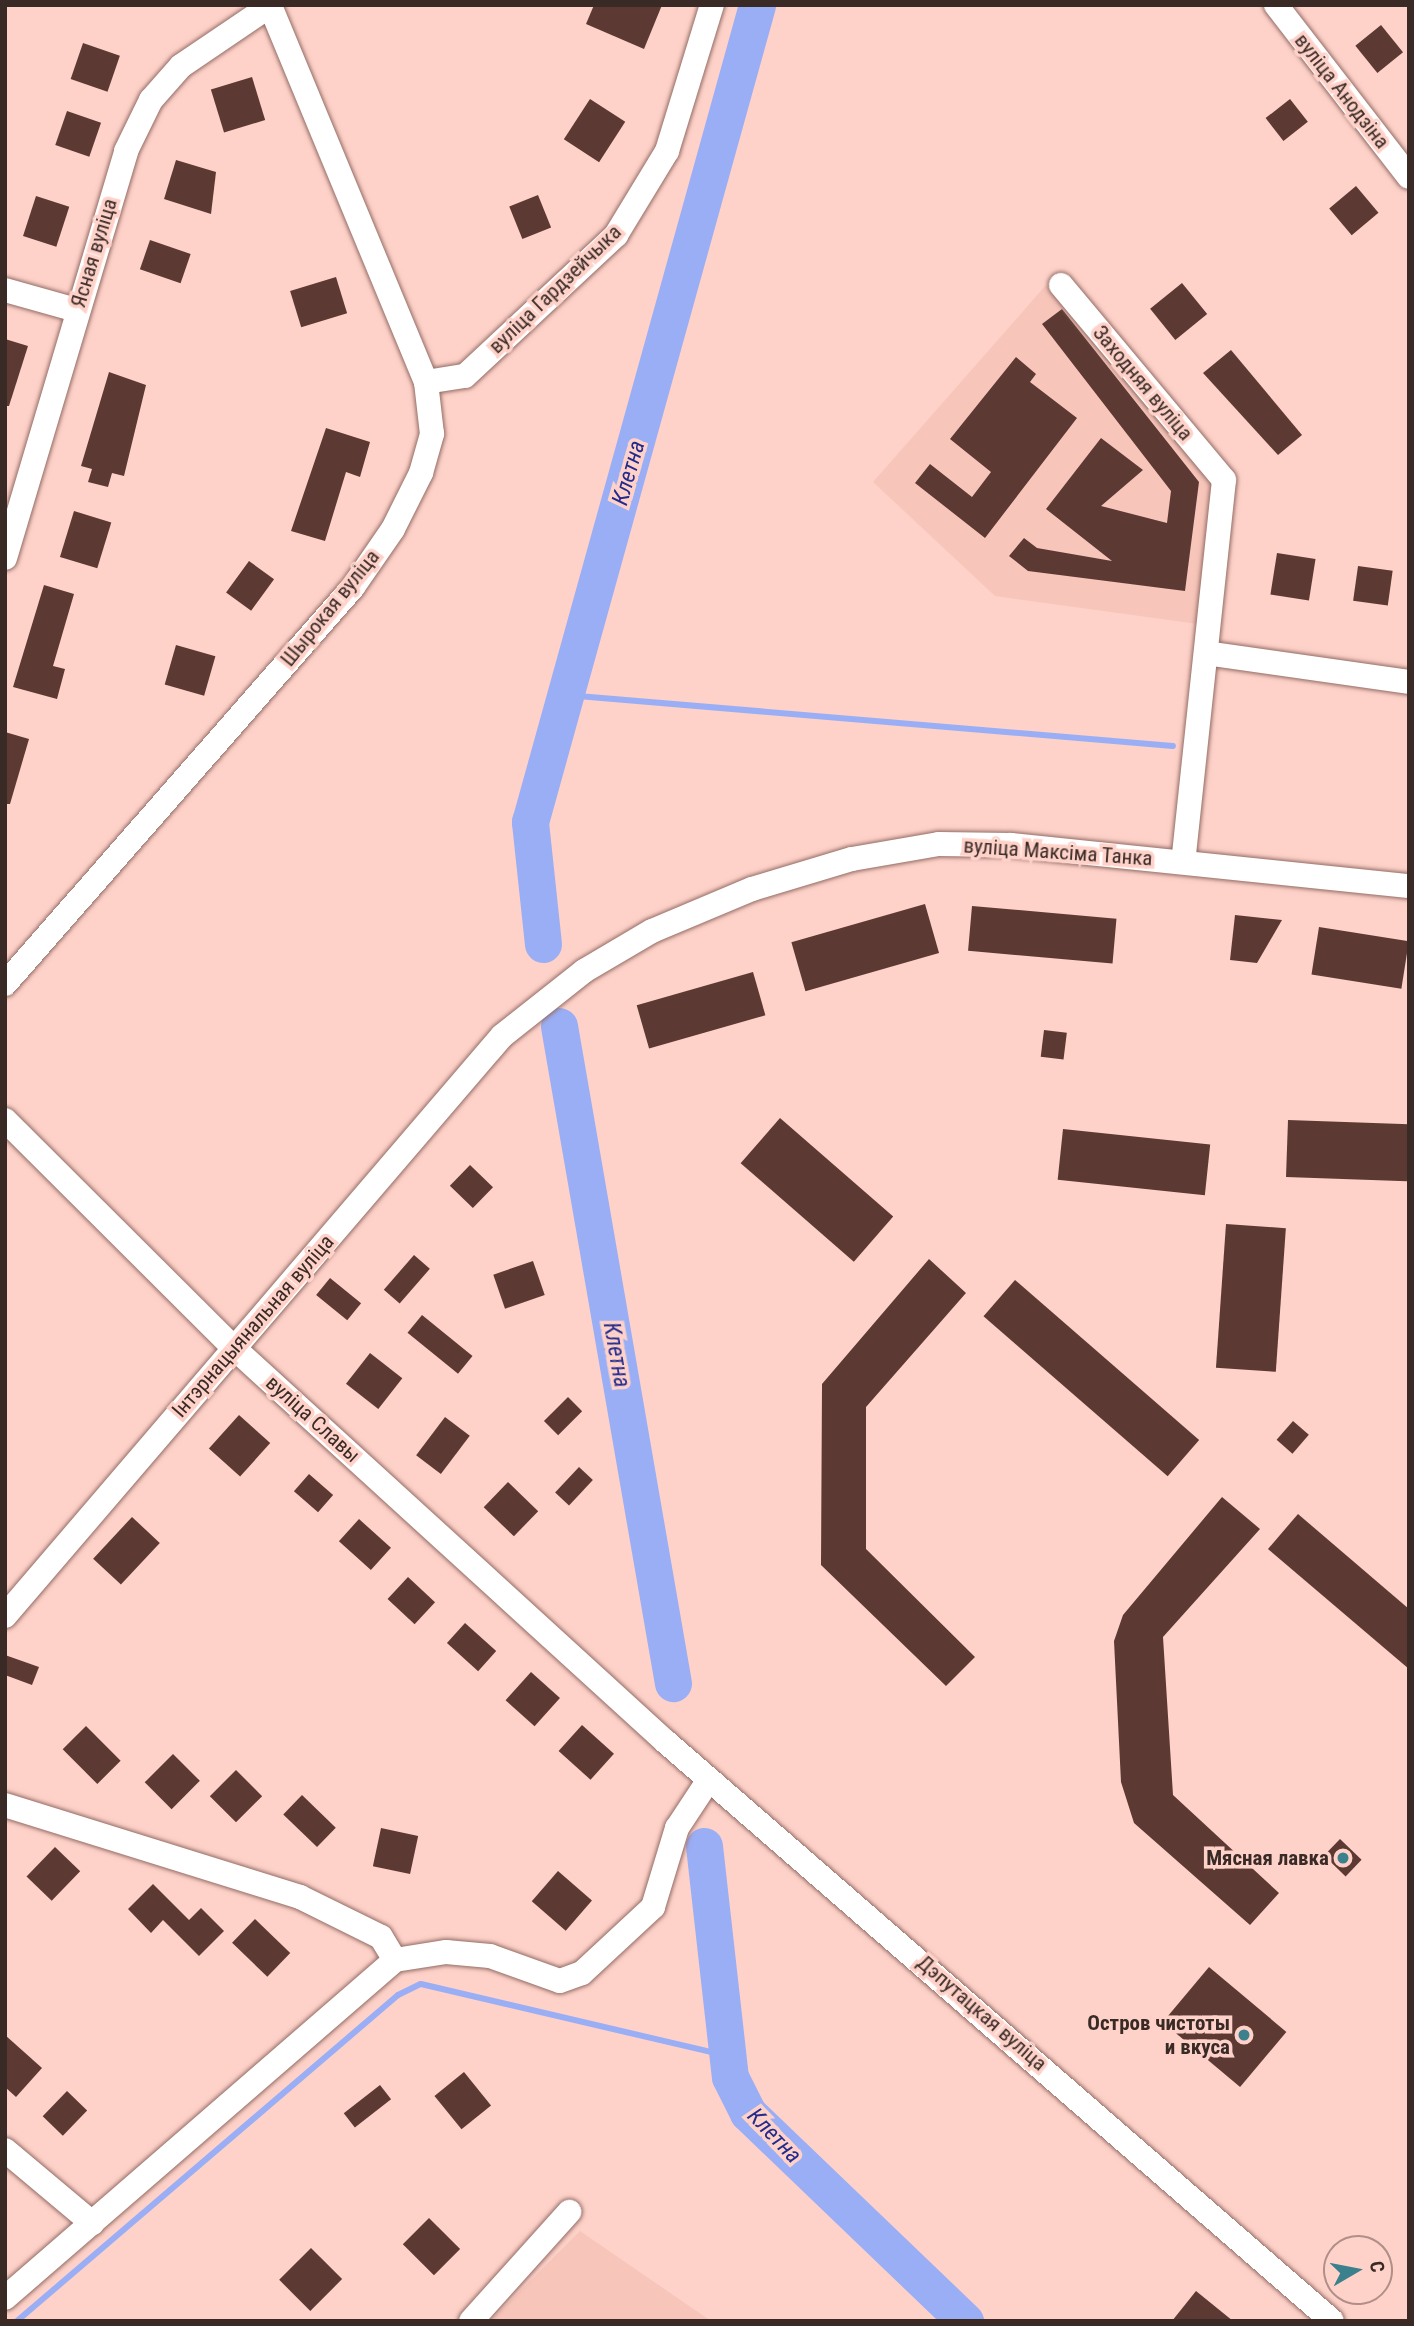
<!DOCTYPE html>
<meta charset="utf-8">
<style>
body{margin:0}
#map{position:relative;width:1414px;height:2326px;overflow:hidden;background:#fed2c9;font-family:"Roboto Condensed",sans-serif}
div>[style]{position:absolute}
.built>*{inset:0;background:#f7c5ba}
.stream>*{height:6px;margin:-3px;padding:0 3px;transform-origin:3px;border-radius:3px;background:#9aaef5}
.river>*{height:37px;margin:-18.5px;padding:0 18.5px;transform-origin:18.5px;border-radius:18.5px;background:#9aaef5}
.building>*{inset:0;background:#5c3a33;transform-origin:0 0}
.roads{filter:drop-shadow(0 0 2px #936c65) drop-shadow(0 0 2px #936c65)}
.street>*{height:24px;margin:-12px;padding:0 12px;transform-origin:12px;border-radius:12px;background:#fff}
.dots>*{width:19px;height:19px;translate:-50% -50%;box-sizing:border-box;border:4px solid #fed2c9;border-radius:50%}
span{translate:-50% -50%;white-space:nowrap;text-align:center;line-height:1.15;-webkit-text-stroke:7px #fed2c9;paint-order:stroke}
.street-label{font-size:21px;color:#3a2a26}
.poi-label{font-size:21px;color:#3a2a26;font-weight:700}
.right{translate:-100% -50%;text-align:right}
.water-label{font-size:23px;color:#232b8d;font-style:italic}
.frame{position:absolute;inset:0;border:7px solid #3a2a26;pointer-events:none}
.north{position:absolute;left:1323px;top:2235px;width:70px;height:70px;box-sizing:border-box;background:#fed2c9;border:2px solid #b08f88;border-radius:50%;rotate:80deg;font-size:19px;font-weight:700;line-height:28px;text-align:center;color:#3a2a26}
.north::after{content:'';display:block;margin:auto;width:24px;height:32px;background:#3b808d;clip-path:polygon(50% 0,100% 100%,50% 72%,0 100%)}
</style>
<div id="map">
<div class="built">
<i style="clip-path:polygon(1046px 285px,1213px 482px,1198px 624px,995px 596px,873px 482px)"></i>
<i style="clip-path:polygon(580px 2231px,711px 2321px,490px 2321px)"></i>
</div>
<div class="stream">
<i style="left:566px;top:695px;width:609px;rotate:4.8deg"></i>
<i style="left:17px;top:2321px;width:501px;rotate:-40.55deg"></i>
<i style="left:398px;top:1995px;width:25px;rotate:-26deg"></i>
<i style="left:421px;top:1984px;width:314px;rotate:13.2deg"></i>
</div>
<div class="river">
<i style="left:543px;top:944px;width:123px;rotate:-96.1deg"></i>
<i style="left:530px;top:822px;width:848px;rotate:-74.47deg"></i>
<i style="left:559px;top:1026px;width:667px;rotate:80.16deg"></i>
<i style="left:704px;top:1846px;width:232px;rotate:83.6deg"></i>
<i style="left:730px;top:2077px;width:40px;rotate:63.4deg"></i>
<i style="left:748px;top:2113px;width:301px;rotate:43.8deg"></i>
</div>
<div class="building">
<i style="clip-path:polygon(594px 5px,662px 5px,644px 49px,586px 24px)"></i>
<i style="left:1381px;top:25px;width:35px;height:33px;rotate:51deg"></i>
<i style="left:83px;top:43px;width:39px;height:38px;rotate:19deg"></i>
<i style="left:252px;top:77px;width:45px;height:43px;rotate:73deg"></i>
<i style="left:590px;top:99px;width:42px;height:48px;rotate:33deg"></i>
<i style="left:1290px;top:99px;width:29px;height:31px;rotate:52deg"></i>
<i style="left:67px;top:111px;width:36px;height:36px;rotate:19deg"></i>
<i style="clip-path:polygon(176px 160px,216px 172px,211px 214px,164px 199px)"></i>
<i style="left:1356px;top:186px;width:35px;height:35px;rotate:50deg"></i>
<i style="left:538px;top:195px;width:35px;height:31px;rotate:68deg"></i>
<i style="left:36px;top:196px;width:35px;height:42px;rotate:18deg"></i>
<i style="left:150px;top:240px;width:43px;height:31px;rotate:19deg"></i>
<i style="left:336px;top:277px;width:38px;height:48px;rotate:73deg"></i>
<i style="left:1182px;top:283px;width:40px;height:41px;rotate:51deg"></i>
<i style="clip-path:polygon(1062px 309px,1199px 482px,1185px 591px,1028px 571px,1009px 556px,1024px 538px,1037px 548px,1112px 561px,1046px 509px,1101px 438px,1143px 470px,1101px 506px,1167px 523px,1171px 491px,1042px 324px)"></i>
<i style="clip-path:polygon(5px 339px,28px 346px,9px 406px,5px 406px)"></i>
<i style="clip-path:polygon(1231px 350px,1302px 435px,1278px 455px,1203px 373px)"></i>
<i style="clip-path:polygon(1016px 357px,1036px 374px,1030px 382px,1077px 418px,985px 538px,915px 483px,930px 464px,972px 497px,991px 472px,950px 439px)"></i>
<i style="clip-path:polygon(109px 372px,146px 385px,124px 476px,112px 473px,108px 487px,88px 482px,92px 469px,81px 466px)"></i>
<i style="clip-path:polygon(326px 428px,370px 442px,360px 477px,346px 472px,325px 541px,291px 531px)"></i>
<i style="left:74px;top:511px;width:39px;height:48px;rotate:17deg"></i>
<i style="left:1277px;top:553px;width:39px;height:42px;rotate:9deg"></i>
<i style="left:249px;top:561px;width:31px;height:39px;rotate:36deg"></i>
<i style="left:1358px;top:566px;width:35px;height:35px;rotate:8deg"></i>
<i style="clip-path:polygon(44px 585px,74px 594px,53px 666px,65px 669px,57px 699px,13px 687px)"></i>
<i style="left:176px;top:645px;width:41px;height:41px;rotate:16deg"></i>
<i style="clip-path:polygon(5px 732px,29px 739px,10px 804px,5px 804px)"></i>
<i style="left:925px;top:904px;width:51px;height:139px;rotate:74deg"></i>
<i style="left:972px;top:906px;width:145px;height:45px;rotate:5deg"></i>
<i style="clip-path:polygon(1235px 915px,1282px 920px,1257px 963px,1230px 960px)"></i>
<i style="left:1319px;top:927px;width:91px;height:48px;rotate:9deg"></i>
<i style="left:753px;top:972px;width:45px;height:121px;rotate:74deg"></i>
<i style="left:1044px;top:1030px;width:23px;height:27px;rotate:7deg"></i>
<i style="left:780px;top:1118px;width:150px;height:60px;rotate:41deg"></i>
<i style="left:1288px;top:1120px;width:121px;height:57px;rotate:2deg"></i>
<i style="left:1063px;top:1129px;width:148px;height:51px;rotate:6deg"></i>
<i style="left:470px;top:1165px;width:32px;height:29px;rotate:44deg"></i>
<i style="left:1226px;top:1224px;width:60px;height:144px;rotate:4deg"></i>
<i style="left:414px;top:1255px;width:21px;height:46px;rotate:41deg"></i>
<i style="clip-path:polygon(929px 1259px,966px 1293px,866px 1407px,866px 1549px,975px 1657px,946px 1686px,821px 1565px,822px 1384px)"></i>
<i style="left:533px;top:1261px;width:36px;height:42px;rotate:71deg"></i>
<i style="left:330px;top:1278px;width:40px;height:22px;rotate:39deg"></i>
<i style="left:1015px;top:1280px;width:244px;height:48px;rotate:41deg"></i>
<i style="left:422px;top:1315px;width:65px;height:23px;rotate:39deg"></i>
<i style="left:370px;top:1353px;width:41px;height:39px;rotate:38deg"></i>
<i style="left:568px;top:1397px;width:20px;height:34px;rotate:45deg"></i>
<i style="left:239px;top:1415px;width:42px;height:45px;rotate:42deg"></i>
<i style="left:445px;top:1417px;width:31px;height:48px;rotate:37deg"></i>
<i style="left:1293px;top:1421px;width:21px;height:25px;rotate:41deg"></i>
<i style="left:579px;top:1467px;width:19px;height:35px;rotate:43deg"></i>
<i style="left:309px;top:1474px;width:32px;height:23px;rotate:41deg"></i>
<i style="left:508px;top:1482px;width:42px;height:35px;rotate:44deg"></i>
<i style="clip-path:polygon(1222px 1497px,1260px 1529px,1163px 1637px,1173px 1795px,1279px 1893px,1250px 1925px,1134px 1823px,1121px 1782px,1114px 1641px,1123px 1615px)"></i>
<i style="clip-path:polygon(1298px 1514px,1409px 1609px,1409px 1669px,1268px 1549px)"></i>
<i style="left:132px;top:1517px;width:38px;height:57px;rotate:43deg"></i>
<i style="left:359px;top:1519px;width:43px;height:30px;rotate:42deg"></i>
<i style="left:408px;top:1577px;width:37px;height:30px;rotate:43deg"></i>
<i style="left:465px;top:1623px;width:42px;height:27px;rotate:42deg"></i>
<i style="clip-path:polygon(5px 1655px,39px 1667px,32px 1685px,5px 1675px)"></i>
<i style="left:531px;top:1672px;width:39px;height:38px;rotate:42deg"></i>
<i style="left:582px;top:1725px;width:43px;height:35px;rotate:42deg"></i>
<i style="left:86px;top:1726px;width:49px;height:33px;rotate:45deg"></i>
<i style="left:173px;top:1754px;width:38px;height:40px;rotate:45deg"></i>
<i style="left:236px;top:1770px;width:37px;height:37px;rotate:45deg"></i>
<i style="left:302px;top:1795px;width:47px;height:27px;rotate:44deg"></i>
<i style="left:381px;top:1828px;width:38px;height:39px;rotate:12deg"></i>
<i style="left:1340px;top:1839px;width:30px;height:23px;rotate:44deg"></i>
<i style="left:55px;top:1847px;width:35px;height:41px;rotate:44deg"></i>
<i style="left:558px;top:1871px;width:45px;height:40px;rotate:41deg"></i>
<i style="clip-path:polygon(153px 1884px,189px 1920px,201px 1908px,224px 1931px,199px 1956px,163px 1920px,151px 1933px,128px 1909px)"></i>
<i style="left:255px;top:1919px;width:49px;height:33px;rotate:44deg"></i>
<i style="left:1209px;top:1967px;width:101px;height:72px;rotate:40deg"></i>
<i style="clip-path:polygon(5px 2035px,42px 2068px,16px 2097px,5px 2087px)"></i>
<i style="left:464px;top:2072px;width:43px;height:38px;rotate:51deg"></i>
<i style="left:380px;top:2085px;width:18px;height:46px;rotate:52deg"></i>
<i style="left:67px;top:2091px;width:28px;height:35px;rotate:44deg"></i>
<i style="left:429px;top:2218px;width:44px;height:37px;rotate:45deg"></i>
<i style="left:311px;top:2248px;width:44px;height:45px;rotate:45deg"></i>
<i style="clip-path:polygon(1196px 2291px,1233px 2321px,1172px 2321px)"></i>
</div>
<div class="roads">
<div class="street">
<i style="left:1276px;top:5px;width:217px;rotate:52.3deg"></i>
<i style="left:1061px;top:285px;width:254px;rotate:50.1deg"></i>
<i style="left:1224px;top:480px;width:384px;rotate:96.1deg"></i>
<i style="left:5px;top:290px;width:74px;rotate:15.7deg"></i>
<i style="left:426px;top:382px;width:39px;rotate:-9deg"></i>
<i style="left:465px;top:376px;width:207px;rotate:-43deg"></i>
<i style="left:616px;top:235px;width:98px;rotate:-58.7deg"></i>
<i style="left:667px;top:151px;width:153px;rotate:-72.9deg"></i>
<i style="left:5px;top:558px;width:425px;rotate:-73.4deg"></i>
<i style="left:126px;top:151px;width:57px;rotate:-63.9deg"></i>
<i style="left:151px;top:100px;width:45px;rotate:-48.6deg"></i>
<i style="left:181px;top:66px;width:109px;rotate:-34.1deg"></i>
<i style="left:1206px;top:653px;width:205px;rotate:8.1deg"></i>
<i style="left:5px;top:984px;width:528px;rotate:-48.76deg"></i>
<i style="left:353px;top:587px;width:70px;rotate:-55.4deg"></i>
<i style="left:393px;top:529px;width:63px;rotate:-63.4deg"></i>
<i style="left:421px;top:473px;width:41px;rotate:-74.2deg"></i>
<i style="left:432px;top:434px;width:52px;rotate:-96.6deg"></i>
<i style="left:426px;top:382px;width:408px;rotate:-112.5deg"></i>
<i style="left:5px;top:1120px;width:323px;rotate:44.9deg"></i>
<i style="left:234px;top:1348px;width:585px;rotate:42.37deg"></i>
<i style="left:666px;top:1742px;width:882px;rotate:41deg"></i>
<i style="left:5px;top:1616px;width:764px;rotate:-49.41deg"></i>
<i style="left:502px;top:1036px;width:105px;rotate:-38.4deg"></i>
<i style="left:584px;top:971px;width:79px;rotate:-30.5deg"></i>
<i style="left:652px;top:931px;width:108px;rotate:-22.8deg"></i>
<i style="left:752px;top:889px;width:104px;rotate:-16.7deg"></i>
<i style="left:852px;top:859px;width:88px;rotate:-9.8deg"></i>
<i style="left:939px;top:844px;width:72px;rotate:0.8deg"></i>
<i style="left:1011px;top:845px;width:400px;rotate:5.9deg"></i>
<i style="left:5px;top:1805px;width:309px;rotate:17.3deg"></i>
<i style="left:300px;top:1897px;width:90px;rotate:26.3deg"></i>
<i style="left:381px;top:1937px;width:27px;rotate:59deg"></i>
<i style="left:5px;top:2150px;width:114px;rotate:40deg"></i>
<i style="left:5px;top:2298px;width:516px;rotate:-40.91deg"></i>
<i style="left:395px;top:1960px;width:52px;rotate:-8.9deg"></i>
<i style="left:446px;top:1952px;width:44px;rotate:5.2deg"></i>
<i style="left:490px;top:1956px;width:74px;rotate:19.7deg"></i>
<i style="left:560px;top:1981px;width:23px;rotate:-20deg"></i>
<i style="left:582px;top:1973px;width:97px;rotate:-42.9deg"></i>
<i style="left:653px;top:1907px;width:83px;rotate:-73.1deg"></i>
<i style="left:677px;top:1828px;width:56px;rotate:-56.6deg"></i>
<i style="left:471px;top:2321px;width:147px;rotate:-48deg"></i>
</div>
</div>
<div class="dots">
<i style="left:1343px;top:1858px;background:#3b808d"></i>
<i style="left:1244px;top:2035px;background:#3b808d"></i>
</div>
<div class="street-label">
<span style="left:1342px;top:91px;rotate:52deg">вуліца Анодзіна</span>
<span style="left:94px;top:253px;rotate:-73deg">Ясная вуліца</span>
<span style="left:555px;top:289px;rotate:-44deg">вуліца Гардзейчыка</span>
<span style="left:1143px;top:383px;rotate:50deg">Заходняя вуліца</span>
<span style="left:330px;top:608px;rotate:-51deg">Шырокая вуліца</span>
<span style="left:1058px;top:852px;rotate:4deg">вуліца Максіма Танка</span>
<span style="left:253px;top:1326px;rotate:-49deg">Інтэрнацыянальная вуліца</span>
<span style="left:313px;top:1419px;rotate:42deg">вуліца Славы</span>
<span style="left:982px;top:2013px;rotate:41deg">Дэпутацкая вуліца</span>
</div>
<div class="poi-label">
<span class="right" style="left:1329px;top:1858px">Мясная лавка</span>
<span class="right" style="left:1230px;top:2035px">Остров чистоты<br>и вкуса</span>
</div>
<div class="water-label">
<span style="left:629px;top:473px;rotate:-74deg">Клетна</span>
<span style="left:616px;top:1355px;rotate:80deg">Клетна</span>
<span style="left:774px;top:2136px;rotate:46deg">Клетна</span>
</div>
<div class="frame"></div>
<div class="north">С</div>
</div>
